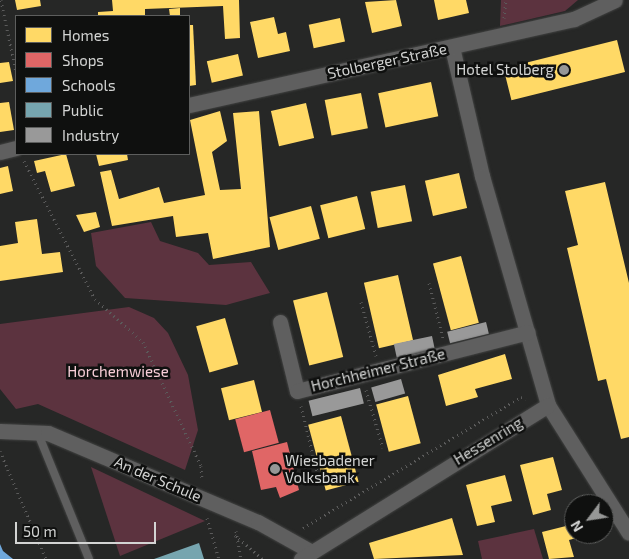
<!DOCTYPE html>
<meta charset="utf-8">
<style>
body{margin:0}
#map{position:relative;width:629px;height:559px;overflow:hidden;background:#262726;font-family:"Exo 2",sans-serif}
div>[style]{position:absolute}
.green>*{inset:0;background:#5c333f}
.homes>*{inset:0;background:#ffd966;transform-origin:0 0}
.shops>*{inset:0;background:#e06666;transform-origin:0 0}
.schools>*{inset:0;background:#6fa8dc}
.public>*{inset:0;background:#76a5af}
.industry>*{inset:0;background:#999;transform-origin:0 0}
.path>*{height:3px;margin-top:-1.5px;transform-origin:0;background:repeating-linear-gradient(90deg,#5b5b5b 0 1px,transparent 0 5px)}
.roads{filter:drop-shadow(0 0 1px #424342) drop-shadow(0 0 1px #424342)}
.service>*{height:8px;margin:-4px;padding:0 4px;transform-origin:4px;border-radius:4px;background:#5f5f5f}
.minor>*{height:15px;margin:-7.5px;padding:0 7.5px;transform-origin:7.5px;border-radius:7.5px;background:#5f5f5f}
.dots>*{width:14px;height:14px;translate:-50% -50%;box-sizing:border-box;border:2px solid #0f100f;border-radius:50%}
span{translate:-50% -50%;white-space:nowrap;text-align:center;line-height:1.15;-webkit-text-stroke:5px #0f100f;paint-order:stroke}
.street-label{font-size:15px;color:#d3d4d3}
.poi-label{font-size:15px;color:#d3d4d3}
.right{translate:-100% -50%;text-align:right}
.left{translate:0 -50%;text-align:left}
.park-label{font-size:15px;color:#f8ced8}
.legend{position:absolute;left:15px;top:15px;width:175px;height:140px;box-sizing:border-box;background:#0f100f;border:1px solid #5d5e5d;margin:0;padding:6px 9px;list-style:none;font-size:15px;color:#d3d4d3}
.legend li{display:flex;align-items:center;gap:10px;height:25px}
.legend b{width:25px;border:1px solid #5d5e5d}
.north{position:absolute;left:564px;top:494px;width:50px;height:50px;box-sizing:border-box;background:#0f100f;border:1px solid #5d5e5d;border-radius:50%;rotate:239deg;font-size:14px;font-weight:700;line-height:20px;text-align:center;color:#d3d4d3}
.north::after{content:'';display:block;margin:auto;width:18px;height:22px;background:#969796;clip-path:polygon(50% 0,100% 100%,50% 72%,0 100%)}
.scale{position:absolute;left:15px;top:522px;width:141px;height:22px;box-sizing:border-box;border:2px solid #d3d4d3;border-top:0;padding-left:6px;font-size:15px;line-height:18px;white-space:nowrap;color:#d3d4d3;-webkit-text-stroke:4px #0f100f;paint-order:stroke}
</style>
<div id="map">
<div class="green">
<i style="clip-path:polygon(501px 0,578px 0,565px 11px,500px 26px)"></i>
<i style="clip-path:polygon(151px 222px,160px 241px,198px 253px,209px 265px,251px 262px,270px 293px,226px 305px,125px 298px,96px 266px,91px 233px)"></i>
<i style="clip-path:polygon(129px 307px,154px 318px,168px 333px,188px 375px,198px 430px,185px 470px,38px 404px,16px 409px,0 389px,0 324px)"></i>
<i style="clip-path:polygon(91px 467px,205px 521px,120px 556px)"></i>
<i style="clip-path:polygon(534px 529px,543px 559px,482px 559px,478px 541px)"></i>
</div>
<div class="homes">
<i style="clip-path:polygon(15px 0,40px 0,41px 6px,17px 10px)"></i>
<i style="clip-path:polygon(112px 0,239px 0,240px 38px,225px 39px,223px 6px,145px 9px,145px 16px,98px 16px,98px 12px,113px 11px)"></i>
<i style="clip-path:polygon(396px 0,402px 26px,372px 33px,365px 2px)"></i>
<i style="clip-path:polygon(434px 0,466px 0,469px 13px,438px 20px)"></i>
<i style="clip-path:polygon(180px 8px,180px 16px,170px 16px,169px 9px)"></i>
<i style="clip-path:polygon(274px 17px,278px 34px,286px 32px,290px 51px,258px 58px,250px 22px)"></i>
<i style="left:340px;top:18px;width:24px;height:32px;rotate:78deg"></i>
<i style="clip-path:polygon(189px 25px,193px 25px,196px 85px,189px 86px)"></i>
<i style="left:617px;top:40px;width:33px;height:117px;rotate:76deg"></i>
<i style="left:238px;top:54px;width:22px;height:32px;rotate:77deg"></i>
<i style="clip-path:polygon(9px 62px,13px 81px,0 83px,0 63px)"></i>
<i style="left:431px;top:82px;width:35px;height:54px;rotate:78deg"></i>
<i style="left:361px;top:93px;width:36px;height:37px;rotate:79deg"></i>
<i style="clip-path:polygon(9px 102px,14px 130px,0 132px,0 103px)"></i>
<i style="left:306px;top:103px;width:36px;height:36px;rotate:77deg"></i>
<i style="clip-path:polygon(220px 111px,227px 141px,212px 152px,220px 190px,241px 189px,233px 113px,259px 111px,270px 247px,213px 259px,208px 233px,176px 237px,173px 216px,112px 226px,100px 172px,111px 170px,119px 199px,159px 187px,164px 203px,205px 195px,190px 120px)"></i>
<i style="clip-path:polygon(66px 154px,75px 186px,51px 192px,45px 171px,37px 173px,34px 161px)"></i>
<i style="clip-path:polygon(96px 154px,127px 154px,128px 160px,99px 166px)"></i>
<i style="clip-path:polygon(8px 166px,13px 191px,0 194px,0 168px)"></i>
<i style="left:459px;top:173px;width:36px;height:35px;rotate:77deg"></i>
<i style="clip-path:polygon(605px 182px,629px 283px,629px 437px,621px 439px,606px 379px,598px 381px,567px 248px,578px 245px,565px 191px)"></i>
<i style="left:405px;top:185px;width:37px;height:35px;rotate:79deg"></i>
<i style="left:357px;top:196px;width:34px;height:38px;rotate:76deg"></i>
<i style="left:311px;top:206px;width:34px;height:43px;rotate:75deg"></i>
<i style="clip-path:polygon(96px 212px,100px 227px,84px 232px,76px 215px)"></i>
<i style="clip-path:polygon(37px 219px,42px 254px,60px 252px,63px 272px,0 281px,0 246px,18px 243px,15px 222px)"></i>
<i style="left:461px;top:256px;width:69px;height:29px;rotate:75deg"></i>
<i style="left:398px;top:275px;width:67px;height:35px;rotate:77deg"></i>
<i style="left:327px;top:292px;width:67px;height:35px;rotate:76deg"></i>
<i style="left:225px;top:318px;width:48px;height:30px;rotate:74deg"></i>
<i style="clip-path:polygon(505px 354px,512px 379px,475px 389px,478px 397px,446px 406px,438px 375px)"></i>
<i style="left:254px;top:380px;width:33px;height:34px;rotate:76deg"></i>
<i style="left:408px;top:396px;width:49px;height:33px;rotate:75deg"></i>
<i style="left:341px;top:416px;width:68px;height:34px;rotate:75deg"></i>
<i style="clip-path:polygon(553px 457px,562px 490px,547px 494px,551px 510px,533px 515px,520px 465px)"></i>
<i style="clip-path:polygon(505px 475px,512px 501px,491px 506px,495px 522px,477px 526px,466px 485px)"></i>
<i style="clip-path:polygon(452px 518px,463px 555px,374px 559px,369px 543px)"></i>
<i style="clip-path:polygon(574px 524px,574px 534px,588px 535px,569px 540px,574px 557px,549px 559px,542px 532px)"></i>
</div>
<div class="shops">
<i style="left:270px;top:410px;width:34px;height:36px;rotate:75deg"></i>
<i style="clip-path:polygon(287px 442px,299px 490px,280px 498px,276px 487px,261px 490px,252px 451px)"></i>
</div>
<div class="schools">
<i style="clip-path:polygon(0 544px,3px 551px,13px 559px,0 559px)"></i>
</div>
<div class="public">
<i style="clip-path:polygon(199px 543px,204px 559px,154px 559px)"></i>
</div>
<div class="industry">
<i style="left:486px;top:322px;width:12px;height:40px;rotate:76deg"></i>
<i style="left:432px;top:336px;width:14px;height:39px;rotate:78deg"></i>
<i style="left:401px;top:379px;width:15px;height:31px;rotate:74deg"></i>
<i style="left:360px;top:388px;width:16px;height:53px;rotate:76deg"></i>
</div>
<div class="path">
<i style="left:1px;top:0;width:74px;rotate:78.2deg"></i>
<i style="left:504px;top:18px;width:18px;rotate:-84deg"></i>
<i style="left:24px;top:161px;width:155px;rotate:62.8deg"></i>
<i style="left:95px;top:299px;width:64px;rotate:41.9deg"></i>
<i style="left:143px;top:342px;width:137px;rotate:64.9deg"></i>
<i style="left:201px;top:466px;width:14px;rotate:86deg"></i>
<i style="left:429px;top:283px;width:57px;rotate:75.7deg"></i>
<i style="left:361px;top:302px;width:56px;rotate:74.5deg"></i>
<i style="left:366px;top:390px;width:60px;rotate:73.7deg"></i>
<i style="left:301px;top:406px;width:84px;rotate:76.3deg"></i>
<i style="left:0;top:451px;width:117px;rotate:66.9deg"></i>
<i style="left:207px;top:518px;width:43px;rotate:73.7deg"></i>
<i style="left:303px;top:528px;width:254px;rotate:-31deg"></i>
<i style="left:521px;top:397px;width:5px;rotate:22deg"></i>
<i style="left:236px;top:531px;width:28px;rotate:80deg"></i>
<i style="left:235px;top:535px;width:37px;rotate:41deg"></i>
</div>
<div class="roads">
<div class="service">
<i style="left:37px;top:431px;width:138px;rotate:67.9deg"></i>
</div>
<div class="minor">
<i style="left:452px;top:47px;width:132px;rotate:76.9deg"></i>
<i style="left:482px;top:176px;width:238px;rotate:73.9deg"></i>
<i style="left:548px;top:405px;width:151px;rotate:57.7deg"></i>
<i style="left:189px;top:105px;width:394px;rotate:-12.6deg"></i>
<i style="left:574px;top:19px;width:45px;rotate:-24.9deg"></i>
<i style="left:0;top:152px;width:16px;rotate:-14deg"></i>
<i style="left:280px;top:322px;width:71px;rotate:76.2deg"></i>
<i style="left:297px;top:391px;width:238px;rotate:-14.3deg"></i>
<i style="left:0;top:431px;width:48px;rotate:2.4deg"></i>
<i style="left:48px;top:433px;width:228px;rotate:23deg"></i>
<i style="left:258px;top:522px;width:60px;rotate:29.1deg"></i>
<i style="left:301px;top:559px;width:291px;rotate:-31.9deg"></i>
</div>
</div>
<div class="dots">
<i style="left:564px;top:70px;background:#969796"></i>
<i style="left:275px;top:469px;background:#969796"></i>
</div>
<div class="street-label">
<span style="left:387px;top:61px;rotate:-12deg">Stolberger Straße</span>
<span style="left:378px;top:370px;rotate:-14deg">Horchheimer Straße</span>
<span style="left:488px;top:441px;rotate:-31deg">Hessenring</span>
<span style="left:158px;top:479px;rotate:23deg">An der Schule</span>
</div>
<div class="poi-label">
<span class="right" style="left:554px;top:70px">Hotel Stolberg</span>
<span class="left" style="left:285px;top:469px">Wiesbadener<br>Volksbank</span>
</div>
<div class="park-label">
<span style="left:118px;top:372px">Horchemwiese</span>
</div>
<ul class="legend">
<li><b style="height:14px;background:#ffd966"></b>Homes</li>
<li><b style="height:14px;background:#e06666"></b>Shops</li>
<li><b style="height:14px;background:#6fa8dc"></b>Schools</li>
<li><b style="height:14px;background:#76a5af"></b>Public</li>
<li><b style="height:14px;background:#999"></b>Industry</li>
</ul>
<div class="north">N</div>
<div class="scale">50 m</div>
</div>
